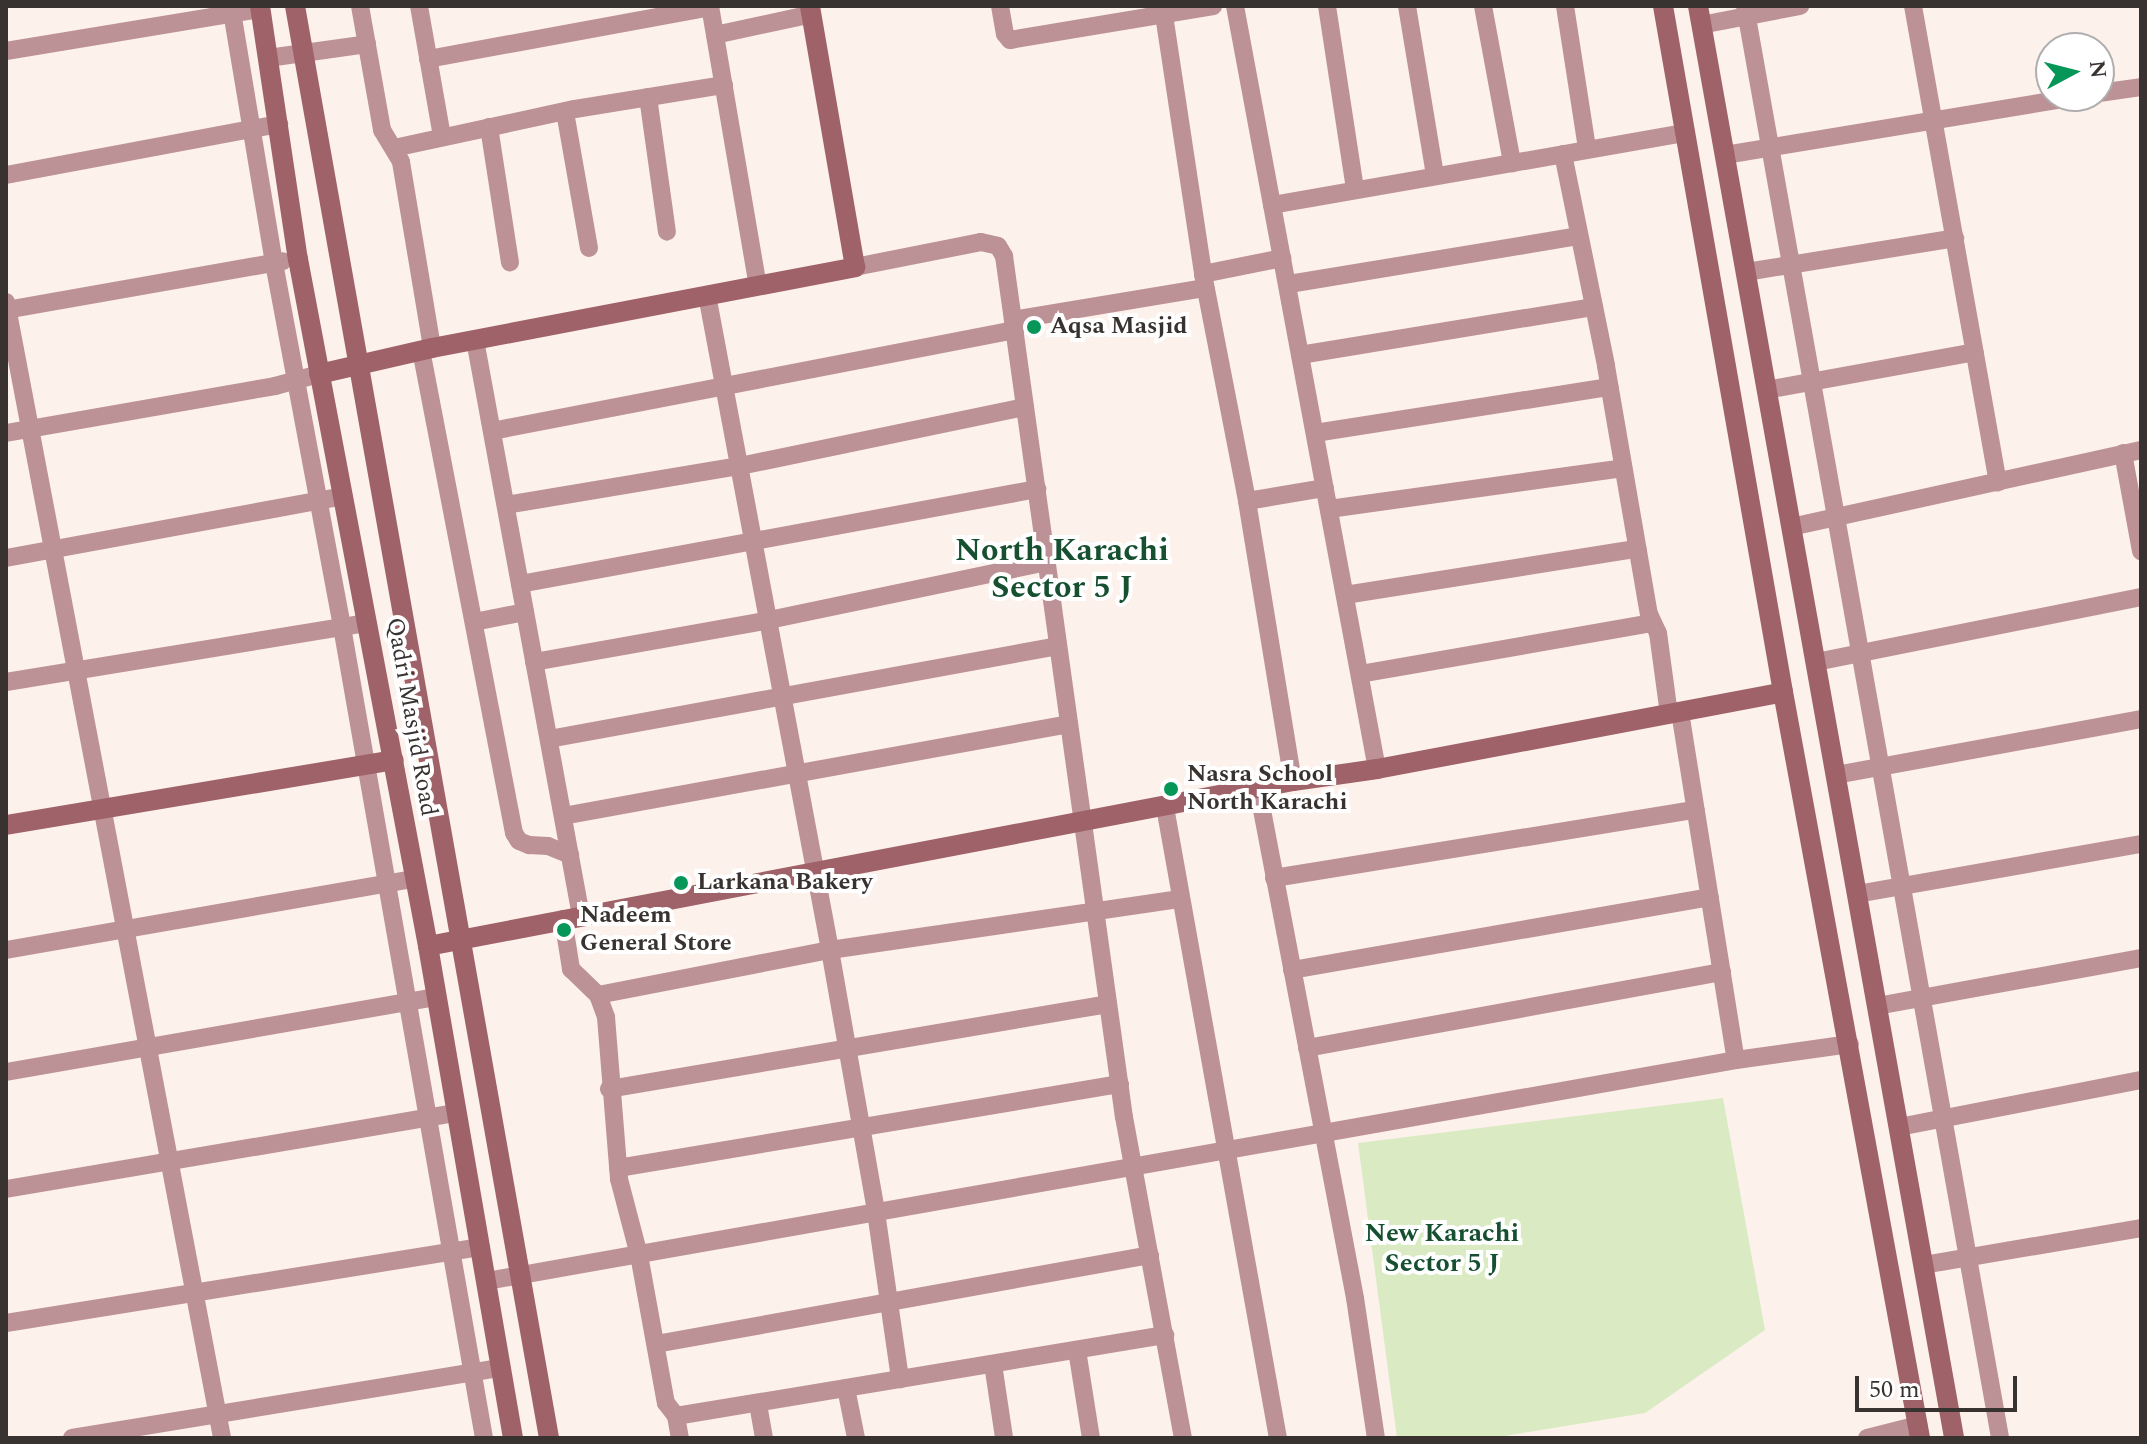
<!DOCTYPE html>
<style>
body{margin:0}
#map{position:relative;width:2147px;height:1444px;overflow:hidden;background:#fdf1ec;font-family:Spectral,serif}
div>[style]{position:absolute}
.green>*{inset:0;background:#daeac3}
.street>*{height:18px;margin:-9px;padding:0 9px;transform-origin:9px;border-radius:9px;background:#bd9296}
.secondary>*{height:20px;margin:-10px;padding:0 10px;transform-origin:10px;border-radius:10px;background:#9f6269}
.dots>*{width:22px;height:22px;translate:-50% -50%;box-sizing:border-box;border:4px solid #fff;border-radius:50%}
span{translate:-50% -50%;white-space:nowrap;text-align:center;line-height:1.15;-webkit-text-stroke:8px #fff;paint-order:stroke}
.poi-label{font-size:24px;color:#383331;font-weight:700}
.left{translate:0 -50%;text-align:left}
.street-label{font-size:24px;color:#383331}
.neighbourhood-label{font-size:26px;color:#165031;font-weight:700}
.district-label{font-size:32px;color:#165031;font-weight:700}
.frame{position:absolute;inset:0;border:8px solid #383331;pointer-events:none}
.north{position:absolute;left:2035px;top:32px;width:80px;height:80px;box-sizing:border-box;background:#fff;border:2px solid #afadad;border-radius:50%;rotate:83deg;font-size:22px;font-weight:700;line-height:32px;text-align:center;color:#383331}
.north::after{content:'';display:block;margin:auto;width:28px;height:36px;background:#069758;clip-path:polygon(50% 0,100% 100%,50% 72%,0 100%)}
.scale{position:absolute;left:1855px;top:1376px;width:162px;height:36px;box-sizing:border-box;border:4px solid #383331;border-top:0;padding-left:10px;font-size:24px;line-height:28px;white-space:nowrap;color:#383331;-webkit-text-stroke:6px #fff;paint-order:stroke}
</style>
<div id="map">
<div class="green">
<i style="clip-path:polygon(1723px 1098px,1765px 1330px,1645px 1413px,1492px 1438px,1397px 1438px,1358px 1143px)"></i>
</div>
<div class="street">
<i style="left:231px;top:6px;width:261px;rotate:80.5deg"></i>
<i style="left:274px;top:263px;width:370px;rotate:79.4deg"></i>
<i style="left:342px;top:627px;width:823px;rotate:80.07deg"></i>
<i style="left:360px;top:6px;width:126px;rotate:79.9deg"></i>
<i style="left:382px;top:130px;width:37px;rotate:59deg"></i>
<i style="left:401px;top:162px;width:189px;rotate:80.5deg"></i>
<i style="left:419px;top:6px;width:133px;rotate:80deg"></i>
<i style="left:710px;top:6px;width:284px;rotate:80.3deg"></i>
<i style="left:1000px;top:6px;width:28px;rotate:80deg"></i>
<i style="left:1005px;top:34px;width:8px;rotate:50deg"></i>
<i style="left:1010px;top:40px;width:206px;rotate:-9.5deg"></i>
<i style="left:1235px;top:6px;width:776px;rotate:79.46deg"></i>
<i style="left:1327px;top:6px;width:186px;rotate:81.3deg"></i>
<i style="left:1407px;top:6px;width:172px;rotate:80.6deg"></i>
<i style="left:1483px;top:6px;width:160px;rotate:79.5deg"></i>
<i style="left:1565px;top:6px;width:144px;rotate:81.2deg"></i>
<i style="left:1745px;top:6px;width:1455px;rotate:79.9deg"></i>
<i style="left:1913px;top:6px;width:484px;rotate:79.9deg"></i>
<i style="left:1164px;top:15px;width:262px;rotate:81.4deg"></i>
<i style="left:1203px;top:274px;width:231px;rotate:79deg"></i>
<i style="left:1247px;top:501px;width:284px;rotate:80.7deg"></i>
<i style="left:1701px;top:25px;width:101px;rotate:-10.9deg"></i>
<i style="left:715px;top:35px;width:99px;rotate:-12.2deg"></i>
<i style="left:6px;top:51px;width:257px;rotate:-9.4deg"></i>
<i style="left:268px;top:58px;width:100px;rotate:-8deg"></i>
<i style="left:428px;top:59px;width:287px;rotate:-10.4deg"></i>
<i style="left:2099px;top:93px;width:42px;rotate:-8.1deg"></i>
<i style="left:648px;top:97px;width:136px;rotate:82deg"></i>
<i style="left:565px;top:112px;width:138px;rotate:80deg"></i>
<i style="left:489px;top:127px;width:137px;rotate:81.2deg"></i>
<i style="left:394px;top:148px;width:185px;rotate:-12.2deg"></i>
<i style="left:575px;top:109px;width:151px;rotate:-9.2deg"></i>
<i style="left:1563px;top:154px;width:216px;rotate:78.5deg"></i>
<i style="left:1606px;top:366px;width:252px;rotate:80.2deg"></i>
<i style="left:1649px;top:614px;width:21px;rotate:65deg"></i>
<i style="left:1658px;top:633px;width:82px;rotate:82.3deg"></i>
<i style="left:1725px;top:155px;width:362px;rotate:-9.4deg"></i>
<i style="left:6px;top:175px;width:278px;rotate:-10.6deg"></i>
<i style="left:1272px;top:205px;width:419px;rotate:-9.9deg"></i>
<i style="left:855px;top:267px;width:128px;rotate:-11.2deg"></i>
<i style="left:981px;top:242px;width:17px;rotate:13deg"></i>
<i style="left:998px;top:246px;width:12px;rotate:59deg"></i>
<i style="left:1004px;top:256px;width:869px;rotate:82.07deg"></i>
<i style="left:1124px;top:1117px;width:326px;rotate:79.6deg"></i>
<i style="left:1746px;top:272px;width:212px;rotate:-9.2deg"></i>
<i style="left:1203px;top:274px;width:81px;rotate:-11.4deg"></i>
<i style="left:1289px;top:284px;width:294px;rotate:-9.4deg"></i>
<i style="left:707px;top:295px;width:666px;rotate:79.36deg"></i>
<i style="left:830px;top:950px;width:266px;rotate:80deg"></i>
<i style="left:876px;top:1212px;width:169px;rotate:81.8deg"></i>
<i style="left:6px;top:302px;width:1156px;rotate:79.23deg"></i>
<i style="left:6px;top:310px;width:281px;rotate:-10deg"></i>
<i style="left:1013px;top:320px;width:195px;rotate:-9.5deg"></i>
<i style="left:475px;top:340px;width:586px;rotate:79.57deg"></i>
<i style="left:421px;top:350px;width:492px;rotate:79.1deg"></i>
<i style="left:514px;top:833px;width:9px;rotate:58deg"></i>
<i style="left:519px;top:841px;width:11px;rotate:22deg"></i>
<i style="left:529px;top:845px;width:19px;rotate:3deg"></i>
<i style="left:548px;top:846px;width:24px;rotate:22deg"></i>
<i style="left:1300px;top:355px;width:298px;rotate:-9.3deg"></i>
<i style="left:1766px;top:390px;width:212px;rotate:-10.3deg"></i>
<i style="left:492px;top:431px;width:533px;rotate:-10.93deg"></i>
<i style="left:6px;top:433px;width:273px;rotate:-9.9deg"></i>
<i style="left:275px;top:386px;width:46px;rotate:-15.3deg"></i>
<i style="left:1315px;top:433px;width:298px;rotate:-8.9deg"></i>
<i style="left:2123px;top:453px;width:100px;rotate:79.6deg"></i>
<i style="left:1247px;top:501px;width:79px;rotate:-9.5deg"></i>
<i style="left:506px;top:505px;width:237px;rotate:-9.5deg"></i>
<i style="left:740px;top:466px;width:291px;rotate:-11.7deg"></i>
<i style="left:1329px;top:509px;width:297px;rotate:-7.9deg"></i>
<i style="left:1791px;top:527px;width:358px;rotate:-12.4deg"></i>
<i style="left:6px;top:558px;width:343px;rotate:-10.4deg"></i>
<i style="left:520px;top:584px;width:526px;rotate:-10.41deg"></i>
<i style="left:1345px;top:595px;width:296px;rotate:-9deg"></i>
<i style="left:474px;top:622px;width:52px;rotate:-11.1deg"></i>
<i style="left:534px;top:662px;width:239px;rotate:-10.1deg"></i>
<i style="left:769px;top:620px;width:284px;rotate:-11.8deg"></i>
<i style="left:1816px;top:662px;width:331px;rotate:-11.3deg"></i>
<i style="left:1360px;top:674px;width:297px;rotate:-9.9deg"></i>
<i style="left:6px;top:682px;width:366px;rotate:-9.3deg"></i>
<i style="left:1680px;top:712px;width:352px;rotate:80.9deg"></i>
<i style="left:549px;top:739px;width:517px;rotate:-10.35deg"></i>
<i style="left:1836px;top:775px;width:310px;rotate:-10.4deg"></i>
<i style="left:1258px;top:789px;width:518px;rotate:79.21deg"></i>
<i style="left:1355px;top:1298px;width:142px;rotate:81.5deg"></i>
<i style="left:1165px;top:807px;width:641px;rotate:79.85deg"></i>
<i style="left:563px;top:816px;width:514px;rotate:-10.3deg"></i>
<i style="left:1274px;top:878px;width:427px;rotate:-9.2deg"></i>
<i style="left:1857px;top:894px;width:288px;rotate:-10deg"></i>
<i style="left:563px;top:919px;width:51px;rotate:80.9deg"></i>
<i style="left:571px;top:969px;width:37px;rotate:44deg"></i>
<i style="left:598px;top:995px;width:23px;rotate:70deg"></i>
<i style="left:606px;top:1017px;width:163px;rotate:85.4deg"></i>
<i style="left:619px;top:1179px;width:79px;rotate:75.3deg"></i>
<i style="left:639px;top:1255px;width:150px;rotate:79.7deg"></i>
<i style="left:666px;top:1403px;width:16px;rotate:52deg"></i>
<i style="left:676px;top:1416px;width:496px;rotate:-9.4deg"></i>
<i style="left:6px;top:950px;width:413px;rotate:-9.9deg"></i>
<i style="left:1292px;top:970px;width:424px;rotate:-9.9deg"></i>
<i style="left:598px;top:995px;width:236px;rotate:-11deg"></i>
<i style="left:830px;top:950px;width:354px;rotate:-8.3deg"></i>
<i style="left:1877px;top:1006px;width:268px;rotate:-10.3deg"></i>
<i style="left:1307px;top:1048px;width:422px;rotate:-10.4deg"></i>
<i style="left:6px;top:1072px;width:437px;rotate:-9.9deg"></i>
<i style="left:609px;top:1089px;width:506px;rotate:-9.67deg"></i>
<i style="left:1899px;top:1127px;width:247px;rotate:-11deg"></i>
<i style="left:618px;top:1168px;width:509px;rotate:-9.5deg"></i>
<i style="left:6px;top:1189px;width:456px;rotate:-9.6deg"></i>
<i style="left:1923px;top:1265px;width:221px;rotate:-9.6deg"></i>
<i style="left:487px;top:1281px;width:1268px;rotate:-10.03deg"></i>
<i style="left:1736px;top:1060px;width:115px;rotate:-8deg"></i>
<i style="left:6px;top:1323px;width:481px;rotate:-9.1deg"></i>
<i style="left:656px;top:1344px;width:502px;rotate:-10.21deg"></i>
<i style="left:1077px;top:1350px;width:89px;rotate:81deg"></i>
<i style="left:993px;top:1364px;width:75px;rotate:81.5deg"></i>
<i style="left:846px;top:1388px;width:51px;rotate:78.7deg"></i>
<i style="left:758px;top:1404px;width:35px;rotate:80deg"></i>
<i style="left:676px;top:1416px;width:22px;rotate:80deg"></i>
<i style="left:72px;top:1438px;width:435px;rotate:-9.3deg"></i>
<i style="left:1867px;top:1438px;width:53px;rotate:-14.3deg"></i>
</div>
<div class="secondary">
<i style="left:260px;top:6px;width:256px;rotate:81.5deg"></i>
<i style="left:298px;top:259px;width:699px;rotate:79.28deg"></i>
<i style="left:428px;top:946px;width:499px;rotate:80.2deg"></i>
<i style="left:295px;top:6px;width:1454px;rotate:79.94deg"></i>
<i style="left:1663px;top:6px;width:696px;rotate:80.08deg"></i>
<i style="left:1783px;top:692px;width:758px;rotate:79.59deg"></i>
<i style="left:1698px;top:6px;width:1455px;rotate:79.86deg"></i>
<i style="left:319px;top:374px;width:116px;rotate:-13deg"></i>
<i style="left:432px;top:348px;width:431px;rotate:-10.8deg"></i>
<i style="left:855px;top:267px;width:265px;rotate:-99.8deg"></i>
<i style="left:6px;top:825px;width:393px;rotate:-9.5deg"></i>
<i style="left:428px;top:946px;width:881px;rotate:-10.8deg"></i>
<i style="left:1293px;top:781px;width:85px;rotate:-8.1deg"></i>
<i style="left:1377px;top:769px;width:413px;rotate:-10.7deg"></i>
</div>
<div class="dots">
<i style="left:1034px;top:327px;background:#069758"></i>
<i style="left:1171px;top:789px;background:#069758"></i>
<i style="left:681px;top:883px;background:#069758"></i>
<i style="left:564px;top:930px;background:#069758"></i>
</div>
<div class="poi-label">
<span class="left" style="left:1050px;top:327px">Aqsa Masjid</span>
<span class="left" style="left:1187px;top:789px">Nasra School<br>North Karachi</span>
<span class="left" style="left:697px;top:883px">Larkana Bakery</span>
<span class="left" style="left:580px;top:930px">Nadeem<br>General Store</span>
</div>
<div class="street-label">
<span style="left:411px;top:717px;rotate:80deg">Qadri Masjid Road</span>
</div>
<div class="neighbourhood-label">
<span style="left:1442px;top:1249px">New Karachi<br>Sector 5 J</span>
</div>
<div class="district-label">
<span style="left:1062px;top:570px">North Karachi<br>Sector 5 J</span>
</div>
<div class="frame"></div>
<div class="north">N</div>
<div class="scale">50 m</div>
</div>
